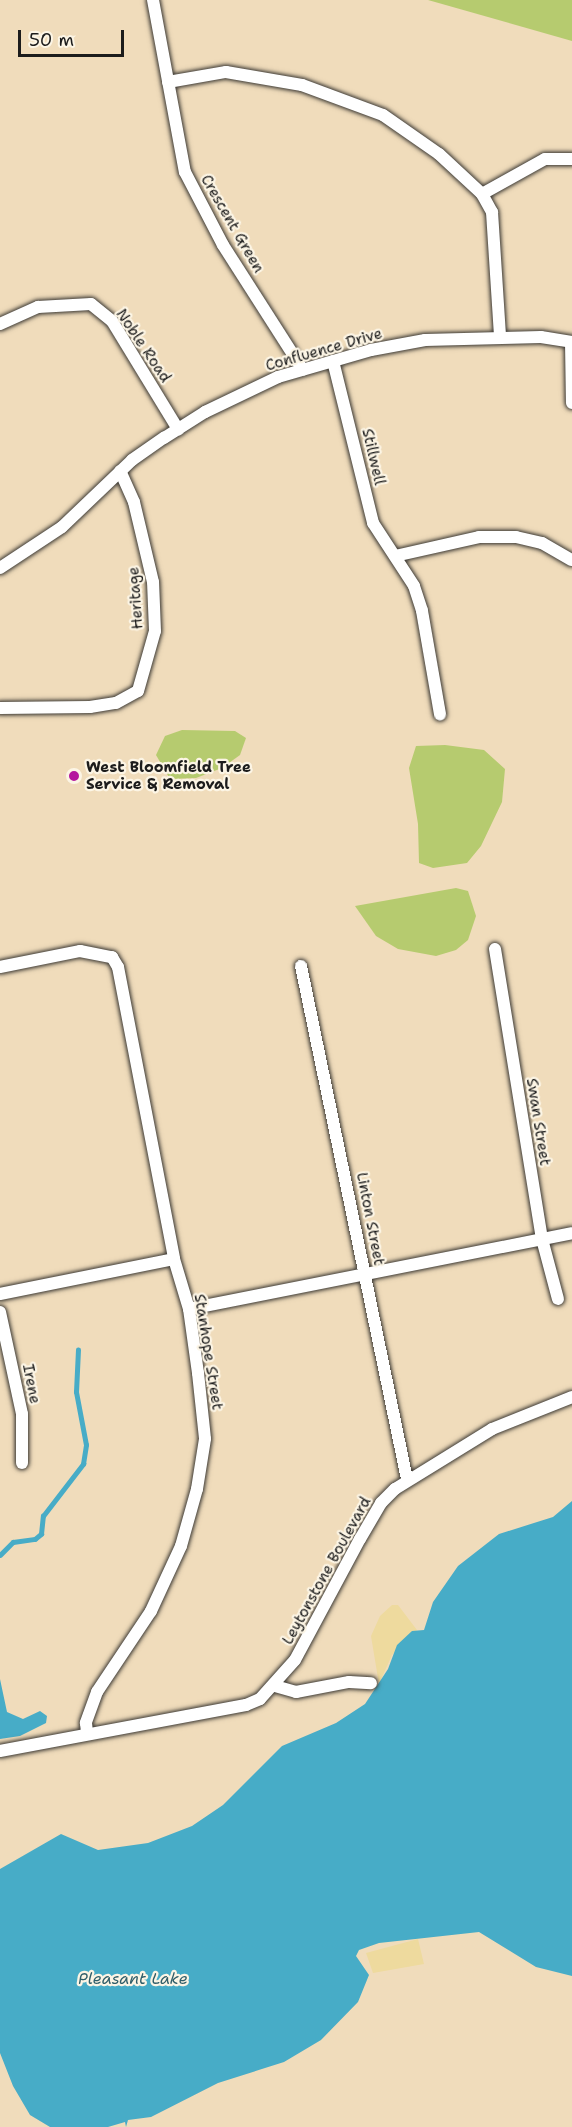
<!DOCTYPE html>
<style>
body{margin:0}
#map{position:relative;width:572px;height:2127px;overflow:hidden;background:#f0dcbb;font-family:"Shantell Sans",sans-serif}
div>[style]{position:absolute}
.green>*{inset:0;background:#b6cb6f}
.sand>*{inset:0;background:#eeda9e}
.water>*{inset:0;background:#47acc7}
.stream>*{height:4.5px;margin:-2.25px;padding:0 2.25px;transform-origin:2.25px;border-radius:2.25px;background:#47acc7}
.roads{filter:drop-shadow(0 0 2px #3c3934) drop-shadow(0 0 2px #3c3934)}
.minor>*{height:12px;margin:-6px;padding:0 6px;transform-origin:6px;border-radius:6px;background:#fff}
.dots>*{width:16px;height:16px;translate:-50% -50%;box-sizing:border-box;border:3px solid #fcf5e5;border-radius:50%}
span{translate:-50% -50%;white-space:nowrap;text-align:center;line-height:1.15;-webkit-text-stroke:4.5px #fcf5e5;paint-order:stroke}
.street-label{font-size:15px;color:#1c1c1c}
.poi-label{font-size:15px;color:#1c1c1c;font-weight:700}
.left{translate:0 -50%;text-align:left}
.water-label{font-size:16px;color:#2f5d69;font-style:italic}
.scale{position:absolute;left:18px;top:30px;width:106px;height:27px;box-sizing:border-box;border:3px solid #1c1c1c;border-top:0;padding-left:8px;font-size:18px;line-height:21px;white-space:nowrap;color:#1c1c1c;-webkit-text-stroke:4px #fcf5e5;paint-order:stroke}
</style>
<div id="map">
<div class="green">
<i style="clip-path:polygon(428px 0,572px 0,572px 41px)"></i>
<i style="clip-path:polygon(182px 730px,235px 731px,246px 738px,240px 755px,222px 768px,196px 778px,170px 779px,156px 755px,165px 736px)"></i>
<i style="clip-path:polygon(445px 745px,484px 750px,505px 769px,502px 802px,481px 846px,467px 863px,433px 868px,419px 863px,418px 824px,409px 768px,416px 746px)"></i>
<i style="clip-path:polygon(456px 888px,468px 891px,476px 916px,468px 940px,456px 950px,436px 956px,398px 949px,376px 936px,355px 906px)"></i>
</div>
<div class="sand">
<i style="clip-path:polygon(392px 1605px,398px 1605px,417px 1630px,392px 1655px,379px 1684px,371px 1636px,380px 1616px)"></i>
<i style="clip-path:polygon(418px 1939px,424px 1964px,373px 1973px,366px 1953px)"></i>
</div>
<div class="water">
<i style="clip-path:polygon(572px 1501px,572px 1976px,536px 1967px,479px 1932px,379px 1943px,359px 1950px,356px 1956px,369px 1975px,358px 2002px,321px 2040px,284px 2062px,218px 2083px,151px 2117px,128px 2120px,126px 2127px,125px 2122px,108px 2127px,50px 2127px,30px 2115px,13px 2086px,0 2053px,0 1869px,61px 1834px,98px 1850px,148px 1843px,192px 1826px,223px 1805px,282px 1746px,336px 1723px,365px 1704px,388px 1669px,397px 1645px,412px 1631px,424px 1630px,433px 1602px,458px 1566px,499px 1534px,553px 1517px)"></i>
<i style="clip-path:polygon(0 1679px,7px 1712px,23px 1719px,40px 1711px,47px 1716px,46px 1723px,20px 1736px,0 1739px)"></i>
</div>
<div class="stream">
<i style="left:0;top:1555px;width:18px;rotate:-45deg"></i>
<i style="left:13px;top:1542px;width:22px;rotate:-8deg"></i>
<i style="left:35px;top:1539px;width:8px;rotate:-40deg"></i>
<i style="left:41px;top:1534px;width:18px;rotate:-84deg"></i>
<i style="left:43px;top:1516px;width:66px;rotate:-52.4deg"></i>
<i style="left:83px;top:1464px;width:19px;rotate:-81deg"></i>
<i style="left:86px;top:1445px;width:54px;rotate:-100.7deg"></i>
<i style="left:76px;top:1392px;width:42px;rotate:-87.3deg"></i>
</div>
<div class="roads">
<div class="minor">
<i style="left:153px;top:0;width:175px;rotate:79.5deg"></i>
<i style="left:185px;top:172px;width:82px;rotate:62.5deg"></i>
<i style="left:223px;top:245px;width:148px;rotate:57.4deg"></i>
<i style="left:168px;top:82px;width:59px;rotate:-9.8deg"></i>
<i style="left:226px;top:72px;width:77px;rotate:9.7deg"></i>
<i style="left:302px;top:85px;width:86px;rotate:20.3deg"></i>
<i style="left:383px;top:115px;width:68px;rotate:34.9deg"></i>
<i style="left:439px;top:154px;width:59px;rotate:42.9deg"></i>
<i style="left:482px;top:194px;width:21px;rotate:61deg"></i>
<i style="left:492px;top:212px;width:125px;rotate:86.3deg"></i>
<i style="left:482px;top:194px;width:72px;rotate:-29.1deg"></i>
<i style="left:545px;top:159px;width:27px"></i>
<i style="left:0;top:324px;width:42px;rotate:-24.1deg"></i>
<i style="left:38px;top:307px;width:53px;rotate:-3.2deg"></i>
<i style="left:91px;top:304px;width:27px;rotate:39deg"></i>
<i style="left:112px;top:321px;width:127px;rotate:58.6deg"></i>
<i style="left:571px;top:342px;width:61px;rotate:89.1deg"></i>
<i style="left:333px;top:361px;width:167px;rotate:76.1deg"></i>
<i style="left:373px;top:523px;width:75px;rotate:56.9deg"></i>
<i style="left:414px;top:586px;width:26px;rotate:72deg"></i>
<i style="left:422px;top:611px;width:105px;rotate:80.1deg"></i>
<i style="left:395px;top:556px;width:86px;rotate:-12.7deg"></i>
<i style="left:479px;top:537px;width:37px"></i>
<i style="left:516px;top:537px;width:27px;rotate:13deg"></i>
<i style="left:542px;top:543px;width:34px;rotate:30deg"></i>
<i style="left:0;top:568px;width:74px;rotate:-33.5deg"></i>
<i style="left:62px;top:527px;width:97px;rotate:-43.7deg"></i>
<i style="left:132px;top:460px;width:39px;rotate:-35deg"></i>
<i style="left:164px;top:438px;width:49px;rotate:-32.4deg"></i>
<i style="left:205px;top:412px;width:81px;rotate:-25.6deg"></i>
<i style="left:278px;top:377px;width:97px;rotate:-16.2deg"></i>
<i style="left:371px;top:350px;width:55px;rotate:-10.5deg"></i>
<i style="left:425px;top:340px;width:116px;rotate:-1.5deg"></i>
<i style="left:541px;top:337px;width:31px;rotate:9deg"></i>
<i style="left:0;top:708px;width:90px;rotate:-0.6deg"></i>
<i style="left:90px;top:707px;width:26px;rotate:-9deg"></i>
<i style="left:116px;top:703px;width:25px;rotate:-29deg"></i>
<i style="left:138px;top:691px;width:62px;rotate:-74.2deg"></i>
<i style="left:155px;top:631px;width:49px;rotate:-92.3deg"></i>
<i style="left:153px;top:582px;width:82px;rotate:-103.4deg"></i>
<i style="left:134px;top:502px;width:34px;rotate:-114deg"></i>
<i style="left:495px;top:949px;width:294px;rotate:80.8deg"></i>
<i style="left:542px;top:1239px;width:62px;rotate:75.1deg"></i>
<i style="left:301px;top:966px;width:524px;rotate:78.33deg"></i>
<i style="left:0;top:967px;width:82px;rotate:-11.3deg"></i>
<i style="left:80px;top:951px;width:33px;rotate:11deg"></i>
<i style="left:112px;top:957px;width:12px;rotate:59deg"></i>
<i style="left:118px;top:967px;width:297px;rotate:79.1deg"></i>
<i style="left:174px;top:1259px;width:52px;rotate:73.3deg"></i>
<i style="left:189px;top:1309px;width:65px;rotate:82deg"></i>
<i style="left:198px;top:1373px;width:66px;rotate:83.9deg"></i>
<i style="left:205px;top:1439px;width:51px;rotate:99.1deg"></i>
<i style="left:197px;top:1489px;width:59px;rotate:105.7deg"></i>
<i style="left:181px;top:1546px;width:72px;rotate:114.8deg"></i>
<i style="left:151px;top:1611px;width:97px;rotate:123.7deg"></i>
<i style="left:97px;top:1692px;width:33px;rotate:110deg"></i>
<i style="left:86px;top:1723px;width:9px;rotate:84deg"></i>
<i style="left:0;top:1294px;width:177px;rotate:-11.4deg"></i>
<i style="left:189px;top:1309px;width:390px;rotate:-11.2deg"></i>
<i style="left:0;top:1312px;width:104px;rotate:77.8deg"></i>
<i style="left:22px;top:1414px;width:49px;rotate:90deg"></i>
<i style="left:275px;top:1686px;width:22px;rotate:16deg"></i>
<i style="left:296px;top:1692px;width:54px;rotate:-10.7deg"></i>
<i style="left:349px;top:1682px;width:22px;rotate:3deg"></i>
<i style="left:0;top:1751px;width:250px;rotate:-10.6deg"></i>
<i style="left:246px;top:1705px;width:15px;rotate:-23deg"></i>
<i style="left:260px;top:1699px;width:52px;rotate:-48.1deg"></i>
<i style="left:295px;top:1660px;width:137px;rotate:-61.8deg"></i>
<i style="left:360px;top:1539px;width:42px;rotate:-59.7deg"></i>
<i style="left:381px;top:1503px;width:20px;rotate:-45deg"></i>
<i style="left:395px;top:1489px;width:114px;rotate:-31.7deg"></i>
<i style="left:492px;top:1429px;width:86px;rotate:-21.8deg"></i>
</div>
</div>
<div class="dots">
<i style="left:74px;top:776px;background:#b5179e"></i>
</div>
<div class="street-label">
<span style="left:232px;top:224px;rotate:60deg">Crescent Green</span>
<span style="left:143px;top:346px;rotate:56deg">Noble Road</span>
<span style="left:324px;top:350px;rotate:-16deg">Confluence Drive</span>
<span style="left:373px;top:457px;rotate:77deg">Stillwell</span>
<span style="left:136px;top:598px;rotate:-94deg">Heritage</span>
<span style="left:538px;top:1122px;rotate:81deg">Swan Street</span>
<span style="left:370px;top:1219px;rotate:79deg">Linton Street</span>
<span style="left:208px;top:1352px;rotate:81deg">Stanhope Street</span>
<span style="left:31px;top:1384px;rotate:79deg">Irene</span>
<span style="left:327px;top:1571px;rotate:-61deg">Leytonstone Boulevard</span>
</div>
<div class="poi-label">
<span class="left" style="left:86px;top:776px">West Bloomfield Tree<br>Service &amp; Removal</span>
</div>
<div class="water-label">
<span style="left:133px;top:1979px">Pleasant Lake</span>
</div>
<div class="scale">50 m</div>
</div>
